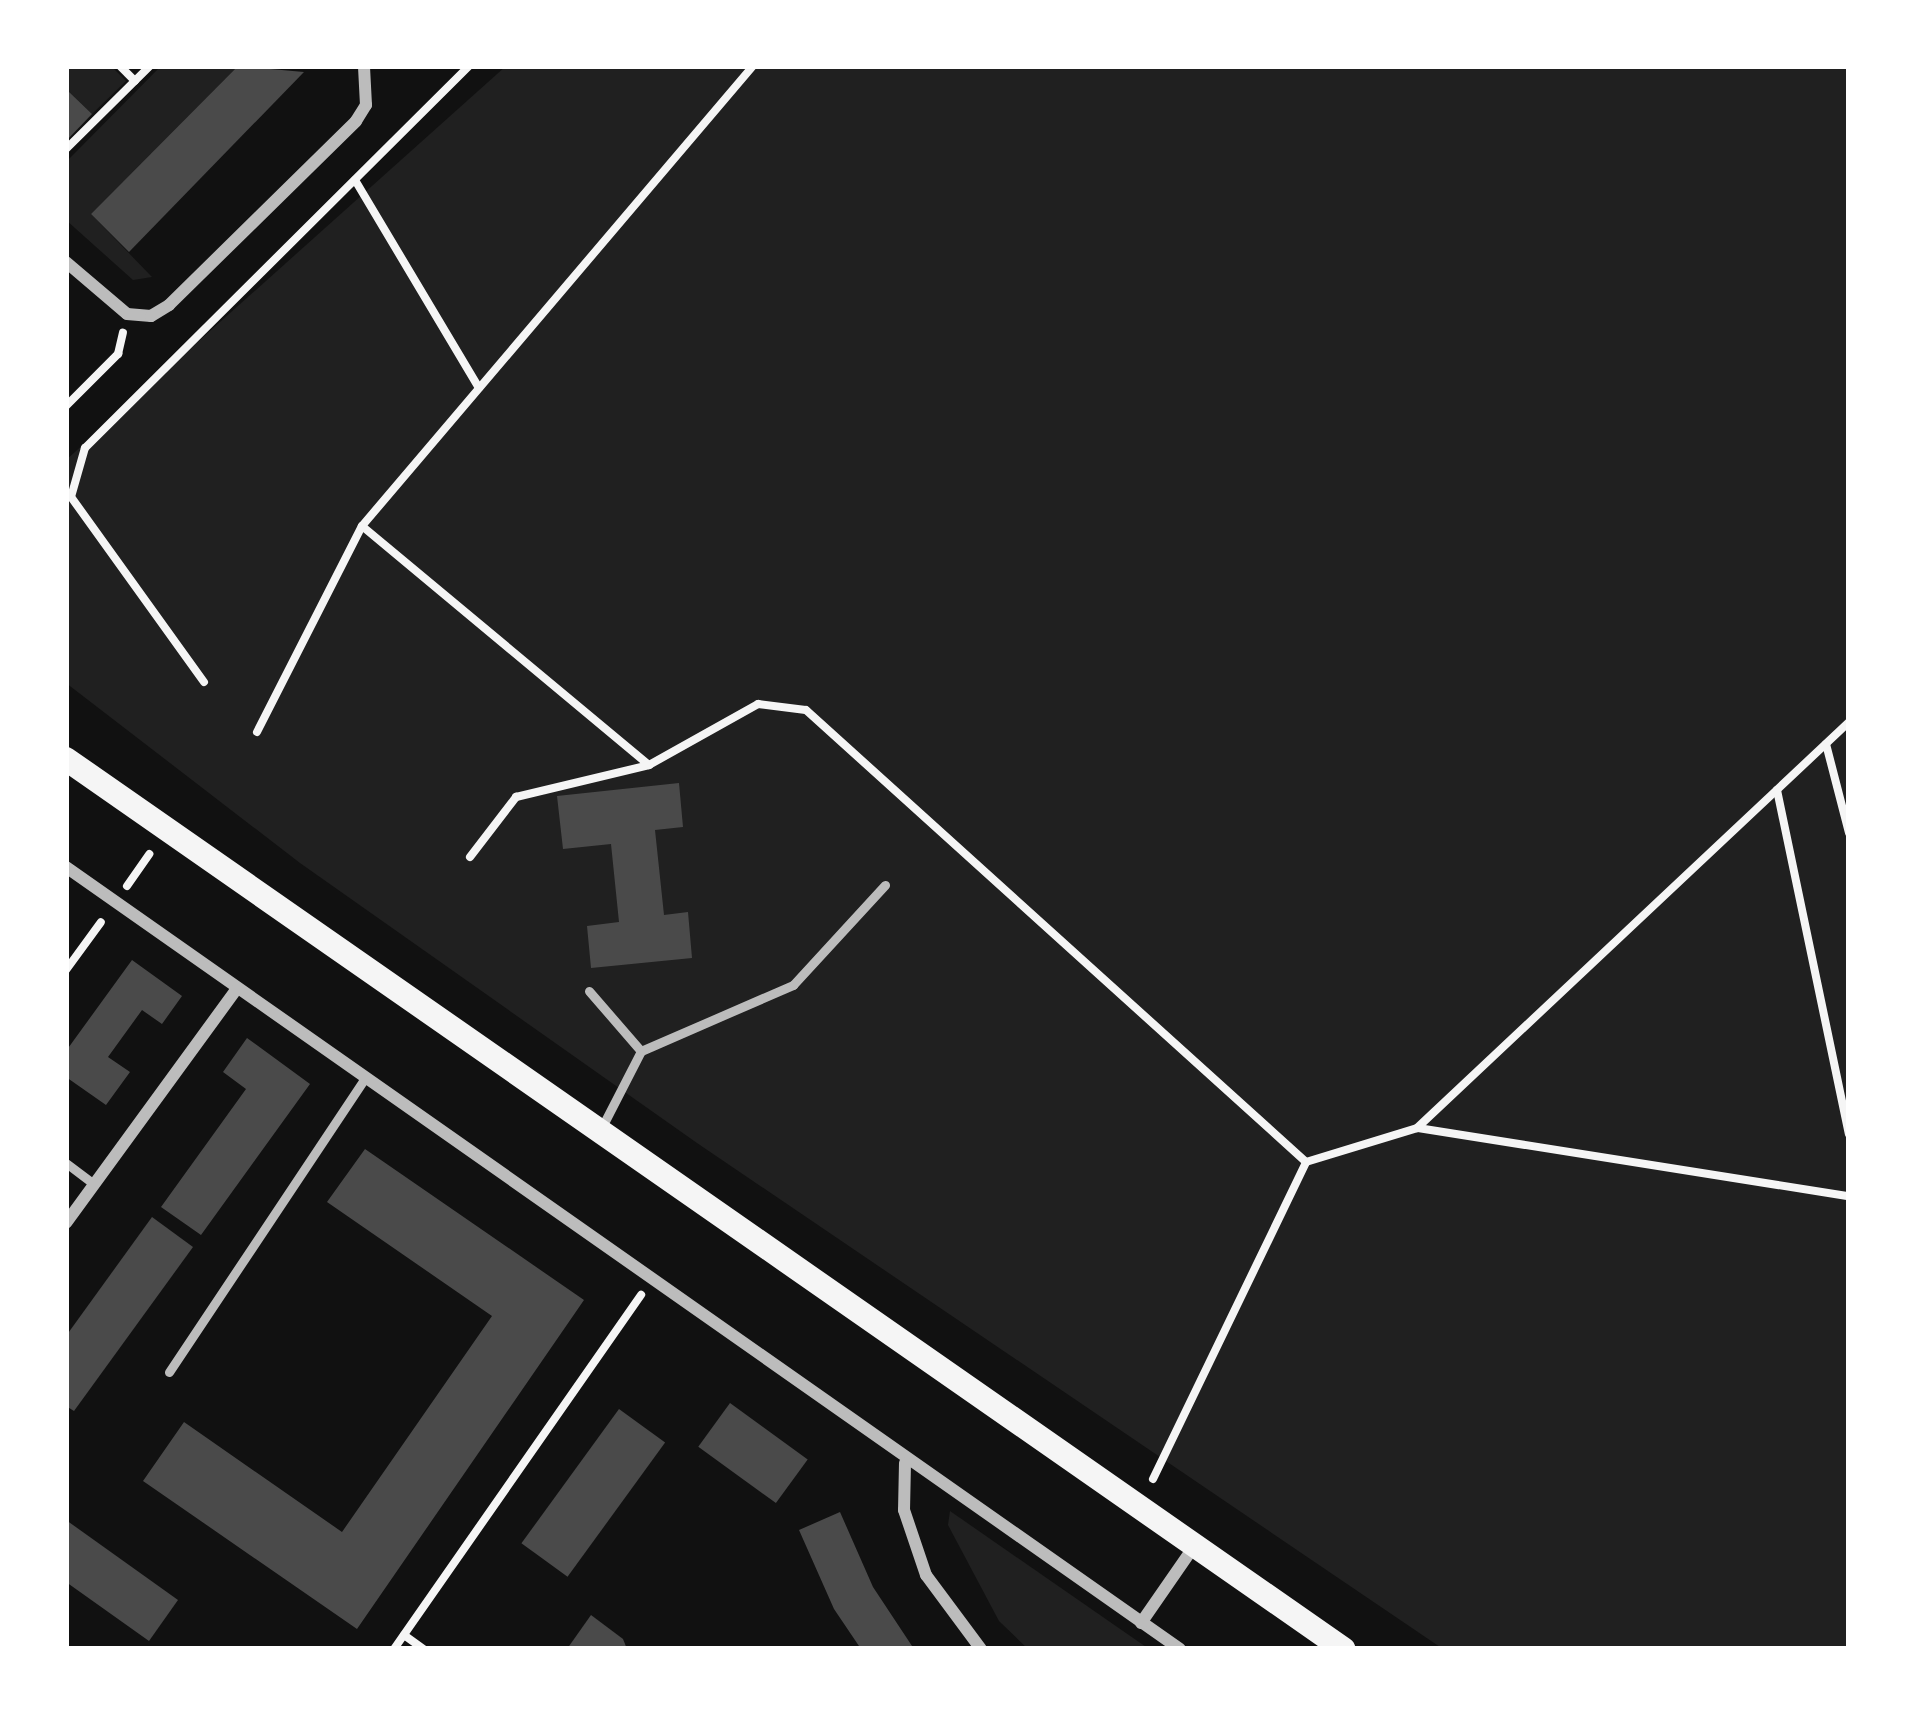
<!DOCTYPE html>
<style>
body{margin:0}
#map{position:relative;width:1915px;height:1715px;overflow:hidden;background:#111;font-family:"Zilla Slab",serif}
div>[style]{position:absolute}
.green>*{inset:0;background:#202020}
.building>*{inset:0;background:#4a4a4a;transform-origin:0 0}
.path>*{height:8px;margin:-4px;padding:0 4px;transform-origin:4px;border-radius:4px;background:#f5f5f5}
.service>*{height:9px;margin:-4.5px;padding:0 4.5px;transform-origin:4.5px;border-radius:4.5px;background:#bcbcbc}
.minor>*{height:12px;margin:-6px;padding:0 6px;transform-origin:6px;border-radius:6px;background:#bcbcbc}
.secondary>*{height:24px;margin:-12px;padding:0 12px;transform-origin:12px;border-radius:12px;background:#f5f5f5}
span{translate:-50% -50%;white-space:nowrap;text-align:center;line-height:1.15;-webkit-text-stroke:12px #fff;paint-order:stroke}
.frame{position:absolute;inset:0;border:69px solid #fff;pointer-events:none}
</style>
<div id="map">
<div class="green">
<i style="clip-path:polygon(66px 66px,111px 66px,126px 81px,92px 114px,66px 89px)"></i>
<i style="clip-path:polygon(161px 66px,238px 66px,91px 214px,152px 277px,133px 280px,66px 220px,66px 162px)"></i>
<i style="clip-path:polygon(506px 66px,1849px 66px,1849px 1649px,1443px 1649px,697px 1143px,300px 863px,66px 683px,66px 460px)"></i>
<i style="clip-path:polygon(950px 1511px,1149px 1649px,1028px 1649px,999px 1621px,948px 1525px)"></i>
</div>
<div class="building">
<i style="clip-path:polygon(238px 66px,304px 72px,129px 252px,91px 214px)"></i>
<i style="clip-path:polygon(66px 89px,92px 114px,66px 141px)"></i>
<i style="clip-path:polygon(679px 783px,683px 827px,655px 830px,664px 915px,688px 912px,692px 958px,591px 968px,587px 926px,619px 922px,611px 844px,563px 849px,557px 796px)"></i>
<i style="clip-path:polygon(132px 960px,182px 996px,162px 1024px,142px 1010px,108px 1057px,130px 1072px,106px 1105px,66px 1077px,66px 1051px)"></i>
<i style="clip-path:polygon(247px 1038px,310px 1084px,201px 1235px,161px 1207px,246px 1089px,223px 1072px)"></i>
<i style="clip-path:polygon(365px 1149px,584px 1300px,357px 1629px,143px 1481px,184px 1422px,342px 1532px,492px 1316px,327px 1202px)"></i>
<i style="clip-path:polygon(152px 1217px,193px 1247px,74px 1411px,66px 1406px,66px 1336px)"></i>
<i style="left:730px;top:1403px;width:96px;height:54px;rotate:36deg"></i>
<i style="left:619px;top:1409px;width:57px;height:166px;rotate:36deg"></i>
<i style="clip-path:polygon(840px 1512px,873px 1587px,914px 1649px,861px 1649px,834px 1609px,799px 1530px)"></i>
<i style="clip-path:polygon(66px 1520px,178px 1600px,149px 1641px,66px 1582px)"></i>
<i style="clip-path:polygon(591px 1615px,623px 1639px,627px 1649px,567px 1649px)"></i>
</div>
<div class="path">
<i style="left:120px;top:66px;width:21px;rotate:45deg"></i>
<i style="left:66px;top:149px;width:118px;rotate:-44.7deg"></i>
<i style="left:355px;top:180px;width:242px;rotate:59.2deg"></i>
<i style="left:66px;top:406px;width:74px;rotate:-45deg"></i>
<i style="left:118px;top:354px;width:22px;rotate:-77deg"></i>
<i style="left:362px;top:526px;width:372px;rotate:39.8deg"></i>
<i style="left:204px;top:682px;width:228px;rotate:-125.7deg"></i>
<i style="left:71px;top:497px;width:51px;rotate:-74.1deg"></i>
<i style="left:85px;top:448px;width:542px;rotate:-44.85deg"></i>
<i style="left:257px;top:732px;width:231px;rotate:-63deg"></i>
<i style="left:362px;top:526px;width:604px;rotate:-49.64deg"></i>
<i style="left:1826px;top:744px;width:92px;rotate:75.5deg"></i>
<i style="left:1777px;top:790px;width:351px;rotate:78.2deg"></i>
<i style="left:470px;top:857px;width:76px;rotate:-52.5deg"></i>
<i style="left:516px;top:797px;width:137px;rotate:-13.5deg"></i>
<i style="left:649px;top:765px;width:125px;rotate:-29.2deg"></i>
<i style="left:758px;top:704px;width:48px;rotate:7.1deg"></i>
<i style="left:806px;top:710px;width:674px;rotate:42.11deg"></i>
<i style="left:1306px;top:1162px;width:116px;rotate:-17deg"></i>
<i style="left:1417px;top:1128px;width:593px;rotate:-43.22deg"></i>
<i style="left:127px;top:886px;width:39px;rotate:-55deg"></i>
<i style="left:66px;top:970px;width:59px;rotate:-53.9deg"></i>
<i style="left:1418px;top:1128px;width:436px;rotate:9deg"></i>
<i style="left:1153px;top:1479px;width:352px;rotate:-64.2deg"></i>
<i style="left:404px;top:1635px;width:24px;rotate:36deg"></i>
<i style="left:394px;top:1649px;width:432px;rotate:-55.1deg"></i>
</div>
<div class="service">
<i style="left:589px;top:991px;width:79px;rotate:49.1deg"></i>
<i style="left:641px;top:1051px;width:85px;rotate:117.2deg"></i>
<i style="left:641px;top:1051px;width:166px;rotate:-23.5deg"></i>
<i style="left:793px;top:985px;width:136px;rotate:-47.4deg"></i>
<i style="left:66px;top:1163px;width:35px;rotate:37deg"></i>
<i style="left:169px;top:1372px;width:350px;rotate:-56.3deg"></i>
</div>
<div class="minor">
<i style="left:66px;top:262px;width:80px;rotate:40.4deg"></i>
<i style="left:127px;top:314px;width:24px;rotate:5deg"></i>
<i style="left:151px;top:316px;width:21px;rotate:-31deg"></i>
<i style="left:169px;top:305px;width:262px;rotate:-44.5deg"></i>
<i style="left:356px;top:121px;width:19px;rotate:-58deg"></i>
<i style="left:366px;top:105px;width:39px;rotate:-93deg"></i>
<i style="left:66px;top:867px;width:1361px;rotate:35.07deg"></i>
<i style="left:66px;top:1223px;width:288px;rotate:-53.9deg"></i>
<i style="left:905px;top:1463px;width:47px;rotate:91.2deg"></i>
<i style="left:904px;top:1510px;width:69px;rotate:71.3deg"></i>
<i style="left:926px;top:1575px;width:92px;rotate:53.4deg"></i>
<i style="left:1141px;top:1623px;width:95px;rotate:-55.3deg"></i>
</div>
<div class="secondary">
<i style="left:66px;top:759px;width:1557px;rotate:34.87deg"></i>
</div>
<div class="frame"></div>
</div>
